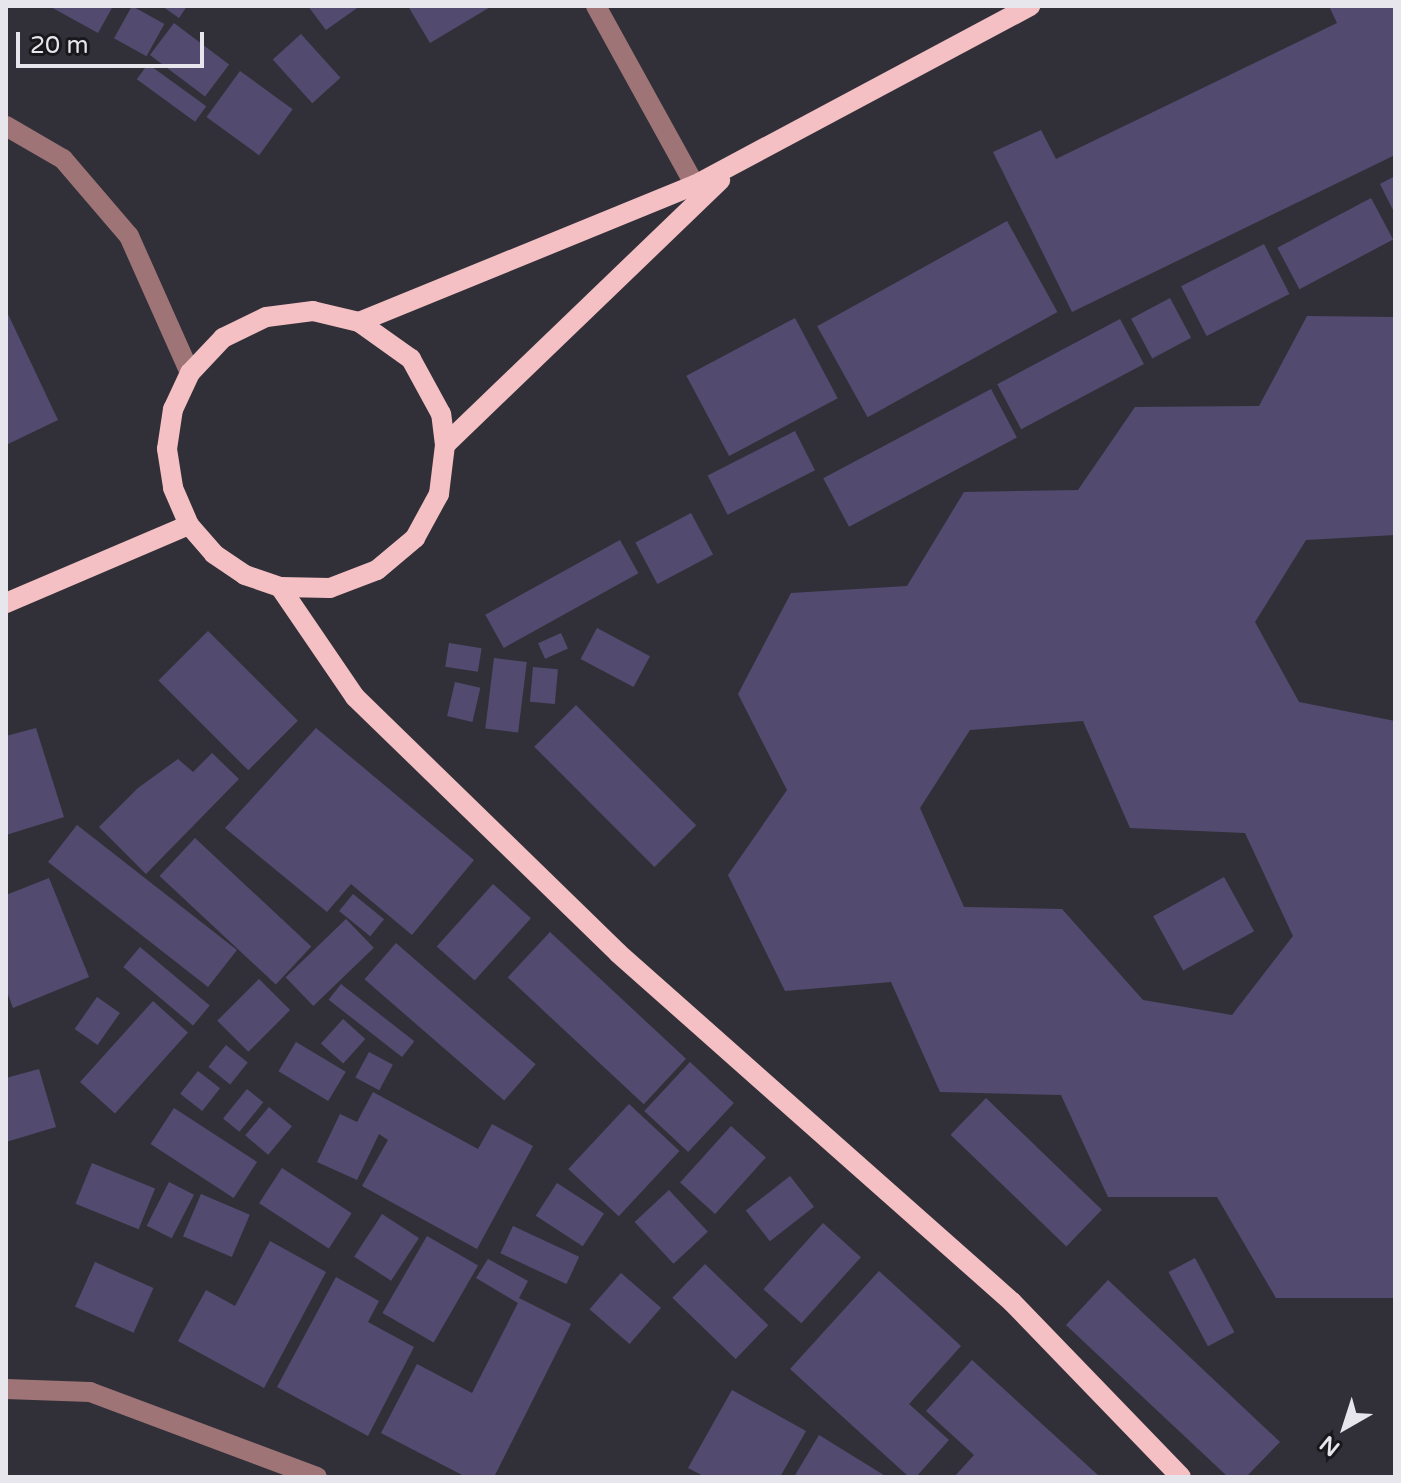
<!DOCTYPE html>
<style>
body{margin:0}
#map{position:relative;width:1401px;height:1483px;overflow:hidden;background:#313039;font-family:"Varela Round",sans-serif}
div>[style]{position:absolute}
.building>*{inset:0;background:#524b6f;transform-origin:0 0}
.minor>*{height:20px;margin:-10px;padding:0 10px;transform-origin:10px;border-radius:10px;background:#9e7476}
.major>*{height:20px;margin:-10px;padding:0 10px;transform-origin:10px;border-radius:10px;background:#f5c0c3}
span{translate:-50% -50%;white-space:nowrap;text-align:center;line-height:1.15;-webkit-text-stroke:7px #19181d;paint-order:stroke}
.frame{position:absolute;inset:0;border:8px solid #e6e6ec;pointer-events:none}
.north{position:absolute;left:1305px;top:1387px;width:80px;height:80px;-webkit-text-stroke:6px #19181d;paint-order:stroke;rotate:219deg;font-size:22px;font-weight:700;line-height:32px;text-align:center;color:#e6e6ec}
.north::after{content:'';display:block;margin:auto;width:28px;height:36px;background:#e6e6ec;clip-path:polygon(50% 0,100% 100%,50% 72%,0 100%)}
.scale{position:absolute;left:16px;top:32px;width:188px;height:36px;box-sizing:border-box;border:4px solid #e6e6ec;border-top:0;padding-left:10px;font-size:24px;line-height:28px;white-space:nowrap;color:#e6e6ec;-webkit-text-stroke:6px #19181d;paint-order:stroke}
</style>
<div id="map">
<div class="building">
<i style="clip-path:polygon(49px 6px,113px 6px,98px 33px)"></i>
<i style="left:132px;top:6px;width:37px;height:37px;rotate:29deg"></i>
<i style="clip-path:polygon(162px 6px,187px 6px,179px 18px)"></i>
<i style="clip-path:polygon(308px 6px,360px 6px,326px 30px)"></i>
<i style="clip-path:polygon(408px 6px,492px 6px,430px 43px)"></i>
<i style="clip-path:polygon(1329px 6px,1395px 6px,1395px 155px,1072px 312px,993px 152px,1041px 130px,1056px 159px,1337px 23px)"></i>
<i style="left:174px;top:23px;width:69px;height:40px;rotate:37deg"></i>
<i style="left:301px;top:34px;width:59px;height:38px;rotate:48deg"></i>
<i style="left:148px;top:64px;width:72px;height:19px;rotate:36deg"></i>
<i style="left:240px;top:71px;width:65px;height:57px;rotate:36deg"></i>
<i style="clip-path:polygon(1395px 176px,1395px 214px,1380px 184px)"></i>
<i style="left:1371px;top:198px;width:47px;height:106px;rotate:62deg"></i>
<i style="left:1007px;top:221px;width:104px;height:217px;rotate:61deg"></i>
<i style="left:1264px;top:244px;width:56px;height:93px;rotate:63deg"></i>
<i style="left:1170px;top:298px;width:45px;height:44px;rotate:62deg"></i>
<i style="clip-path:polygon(6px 310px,58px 420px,6px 445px)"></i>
<i style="clip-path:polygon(evenodd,1307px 316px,1395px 317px,1395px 535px,1306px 540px,1255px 622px,1299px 702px,1395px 721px,1395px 1303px,1393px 1298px,1276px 1298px,1217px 1197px,1108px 1197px,1061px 1095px,940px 1092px,891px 982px,785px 991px,728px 875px,787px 790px,738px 694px,791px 593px,907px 586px,964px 492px,1078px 490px,1135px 407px,1259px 406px,1307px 316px,1083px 721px,1130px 828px,1245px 833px,1293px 936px,1232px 1015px,1143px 1000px,1062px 909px,964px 907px,920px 808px,970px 730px,1083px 721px)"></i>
<i style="left:795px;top:318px;width:91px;height:123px;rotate:62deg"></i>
<i style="left:1120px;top:319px;width:51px;height:139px;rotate:62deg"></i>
<i style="left:991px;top:389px;width:55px;height:190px;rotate:62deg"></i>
<i style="left:795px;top:431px;width:44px;height:98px;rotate:63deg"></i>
<i style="left:691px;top:513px;width:47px;height:63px;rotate:62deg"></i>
<i style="left:620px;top:540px;width:38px;height:154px;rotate:61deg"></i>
<i style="left:597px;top:628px;width:60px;height:35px;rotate:28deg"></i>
<i style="left:208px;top:631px;width:127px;height:70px;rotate:45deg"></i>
<i style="left:561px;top:633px;width:17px;height:25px;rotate:66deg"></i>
<i style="left:449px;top:643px;width:33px;height:24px;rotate:9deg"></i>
<i style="left:494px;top:658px;width:33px;height:71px;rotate:7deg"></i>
<i style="left:533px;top:667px;width:25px;height:35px;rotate:5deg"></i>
<i style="left:455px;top:682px;width:26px;height:35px;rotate:13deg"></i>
<i style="left:576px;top:705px;width:170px;height:59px;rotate:45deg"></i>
<i style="clip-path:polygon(36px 728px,64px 817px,6px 835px,6px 736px)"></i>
<i style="clip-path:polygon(316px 728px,474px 860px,412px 935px,351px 884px,327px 912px,225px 828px)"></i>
<i style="clip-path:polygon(212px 753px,239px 779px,146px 874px,99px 827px,138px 788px,178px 759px,193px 772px)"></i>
<i style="left:77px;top:825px;width:203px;height:47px;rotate:38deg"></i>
<i style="left:195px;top:838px;width:159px;height:52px;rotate:43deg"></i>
<i style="left:1224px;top:877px;width:62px;height:81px;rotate:61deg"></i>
<i style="clip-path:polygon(49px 878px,89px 977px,13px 1008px,6px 989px,6px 895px)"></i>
<i style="left:493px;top:884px;width:51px;height:84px;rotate:42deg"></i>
<i style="left:353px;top:894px;width:40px;height:22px;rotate:39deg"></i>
<i style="left:346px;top:919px;width:40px;height:84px;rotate:46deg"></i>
<i style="left:550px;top:932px;width:186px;height:62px;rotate:43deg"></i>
<i style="left:396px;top:943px;width:185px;height:48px;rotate:41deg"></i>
<i style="left:140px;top:947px;width:91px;height:26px;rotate:40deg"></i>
<i style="left:259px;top:979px;width:44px;height:59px;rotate:45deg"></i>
<i style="left:341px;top:984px;width:93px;height:20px;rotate:38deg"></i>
<i style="left:97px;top:997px;width:28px;height:39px;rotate:35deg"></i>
<i style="left:153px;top:1001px;width:47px;height:109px;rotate:42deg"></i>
<i style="left:343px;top:1019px;width:30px;height:33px;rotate:42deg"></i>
<i style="left:296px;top:1042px;width:58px;height:34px;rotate:31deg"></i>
<i style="left:226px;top:1045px;width:28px;height:28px;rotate:39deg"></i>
<i style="left:369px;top:1052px;width:27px;height:29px;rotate:28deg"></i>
<i style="left:690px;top:1062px;width:60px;height:67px;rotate:43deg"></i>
<i style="clip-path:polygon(39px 1069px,56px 1127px,6px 1142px,6px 1078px)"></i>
<i style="left:198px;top:1071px;width:28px;height:29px;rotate:38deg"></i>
<i style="left:247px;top:1089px;width:21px;height:38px;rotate:39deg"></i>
<i style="clip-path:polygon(373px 1092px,478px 1149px,492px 1124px,533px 1146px,477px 1249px,362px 1186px,388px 1140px,379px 1134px,357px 1180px,317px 1162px,340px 1114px,357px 1122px)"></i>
<i style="left:986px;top:1098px;width:161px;height:51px;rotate:44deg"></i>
<i style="left:629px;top:1104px;width:69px;height:89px;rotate:43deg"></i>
<i style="left:269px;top:1107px;width:30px;height:37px;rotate:40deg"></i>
<i style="left:174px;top:1108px;width:99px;height:43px;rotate:33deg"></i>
<i style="left:731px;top:1126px;width:47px;height:76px;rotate:42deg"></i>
<i style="left:92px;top:1163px;width:68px;height:44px;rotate:22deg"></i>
<i style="left:282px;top:1168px;width:83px;height:42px;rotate:33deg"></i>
<i style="left:790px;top:1176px;width:39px;height:56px;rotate:52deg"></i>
<i style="left:169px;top:1182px;width:28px;height:49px;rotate:27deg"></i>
<i style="left:557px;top:1183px;width:56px;height:39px;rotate:33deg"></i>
<i style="left:669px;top:1190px;width:57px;height:47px;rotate:47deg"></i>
<i style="left:201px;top:1194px;width:53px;height:46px;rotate:23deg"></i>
<i style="left:382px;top:1214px;width:44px;height:51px;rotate:33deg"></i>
<i style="left:823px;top:1223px;width:51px;height:89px;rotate:42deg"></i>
<i style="left:513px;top:1226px;width:73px;height:30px;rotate:25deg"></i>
<i style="left:427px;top:1236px;width:59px;height:89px;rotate:30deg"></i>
<i style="clip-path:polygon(270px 1241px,326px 1272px,264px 1388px,178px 1341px,206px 1290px,235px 1306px)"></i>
<i style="left:1195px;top:1258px;width:84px;height:30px;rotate:62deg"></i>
<i style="clip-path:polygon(488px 1259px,528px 1281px,519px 1298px,571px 1324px,494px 1477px,466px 1477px,381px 1433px,417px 1364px,472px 1393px,518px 1303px,476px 1278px)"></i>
<i style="left:95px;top:1262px;width:64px;height:49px;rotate:24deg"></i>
<i style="left:705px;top:1264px;width:88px;height:47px;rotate:44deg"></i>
<i style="clip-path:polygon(879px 1271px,961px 1346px,909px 1404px,949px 1440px,916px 1477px,909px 1477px,790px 1369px)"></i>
<i style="left:621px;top:1273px;width:53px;height:48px;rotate:41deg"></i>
<i style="clip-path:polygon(336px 1277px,379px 1301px,368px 1322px,414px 1347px,368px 1436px,277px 1387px)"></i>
<i style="clip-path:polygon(1108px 1280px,1280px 1442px,1246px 1477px,1228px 1477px,1066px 1325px)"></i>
<i style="clip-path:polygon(972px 1360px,1100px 1477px,954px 1477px,974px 1455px,926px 1411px)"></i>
<i style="clip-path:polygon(732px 1390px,806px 1431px,780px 1477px,705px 1477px,688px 1468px)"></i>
<i style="clip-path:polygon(819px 1435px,887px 1477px,794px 1477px)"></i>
</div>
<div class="minor">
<i style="left:596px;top:6px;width:205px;rotate:61.1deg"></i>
<i style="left:6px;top:126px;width:66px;rotate:30.1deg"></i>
<i style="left:63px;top:159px;width:101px;rotate:49.4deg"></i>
<i style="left:129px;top:236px;width:150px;rotate:66deg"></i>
<i style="left:6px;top:1389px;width:84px;rotate:2deg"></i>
<i style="left:90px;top:1392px;width:242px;rotate:20.5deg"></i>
</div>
<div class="major">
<i style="left:359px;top:322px;width:363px;rotate:-22.2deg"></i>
<i style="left:695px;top:185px;width:380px;rotate:-28.1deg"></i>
<i style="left:445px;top:445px;width:382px;rotate:-43.9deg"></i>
<i style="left:280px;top:587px;width:50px;rotate:1.1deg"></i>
<i style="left:330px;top:588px;width:50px;rotate:-21deg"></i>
<i style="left:377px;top:570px;width:50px;rotate:-40.1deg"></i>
<i style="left:415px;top:538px;width:50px;rotate:-61.4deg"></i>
<i style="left:439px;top:494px;width:49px;rotate:-83deg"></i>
<i style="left:445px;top:445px;width:31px;rotate:-97deg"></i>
<i style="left:441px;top:414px;width:63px;rotate:-118.6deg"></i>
<i style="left:411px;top:359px;width:64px;rotate:-144.6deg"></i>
<i style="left:359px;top:322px;width:47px;rotate:-166.6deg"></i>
<i style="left:313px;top:311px;width:47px;rotate:172.7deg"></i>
<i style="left:266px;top:317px;width:48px;rotate:154deg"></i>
<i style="left:223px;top:338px;width:48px;rotate:133.3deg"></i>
<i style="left:190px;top:373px;width:40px;rotate:115deg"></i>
<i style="left:173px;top:409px;width:40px;rotate:98.5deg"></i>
<i style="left:167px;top:449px;width:39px;rotate:81deg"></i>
<i style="left:173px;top:488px;width:40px;rotate:66.6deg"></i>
<i style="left:189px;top:525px;width:38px;rotate:49deg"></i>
<i style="left:214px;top:554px;width:37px;rotate:34deg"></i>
<i style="left:245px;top:575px;width:37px;rotate:19deg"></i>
<i style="left:280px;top:587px;width:133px;rotate:55.7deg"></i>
<i style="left:355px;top:697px;width:367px;rotate:44.2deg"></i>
<i style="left:618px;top:953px;width:526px;rotate:41.53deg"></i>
<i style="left:1012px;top:1302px;width:243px;rotate:46deg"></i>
<i style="left:6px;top:603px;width:199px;rotate:-23.1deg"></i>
</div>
<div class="frame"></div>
<div class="north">N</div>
<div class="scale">20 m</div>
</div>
